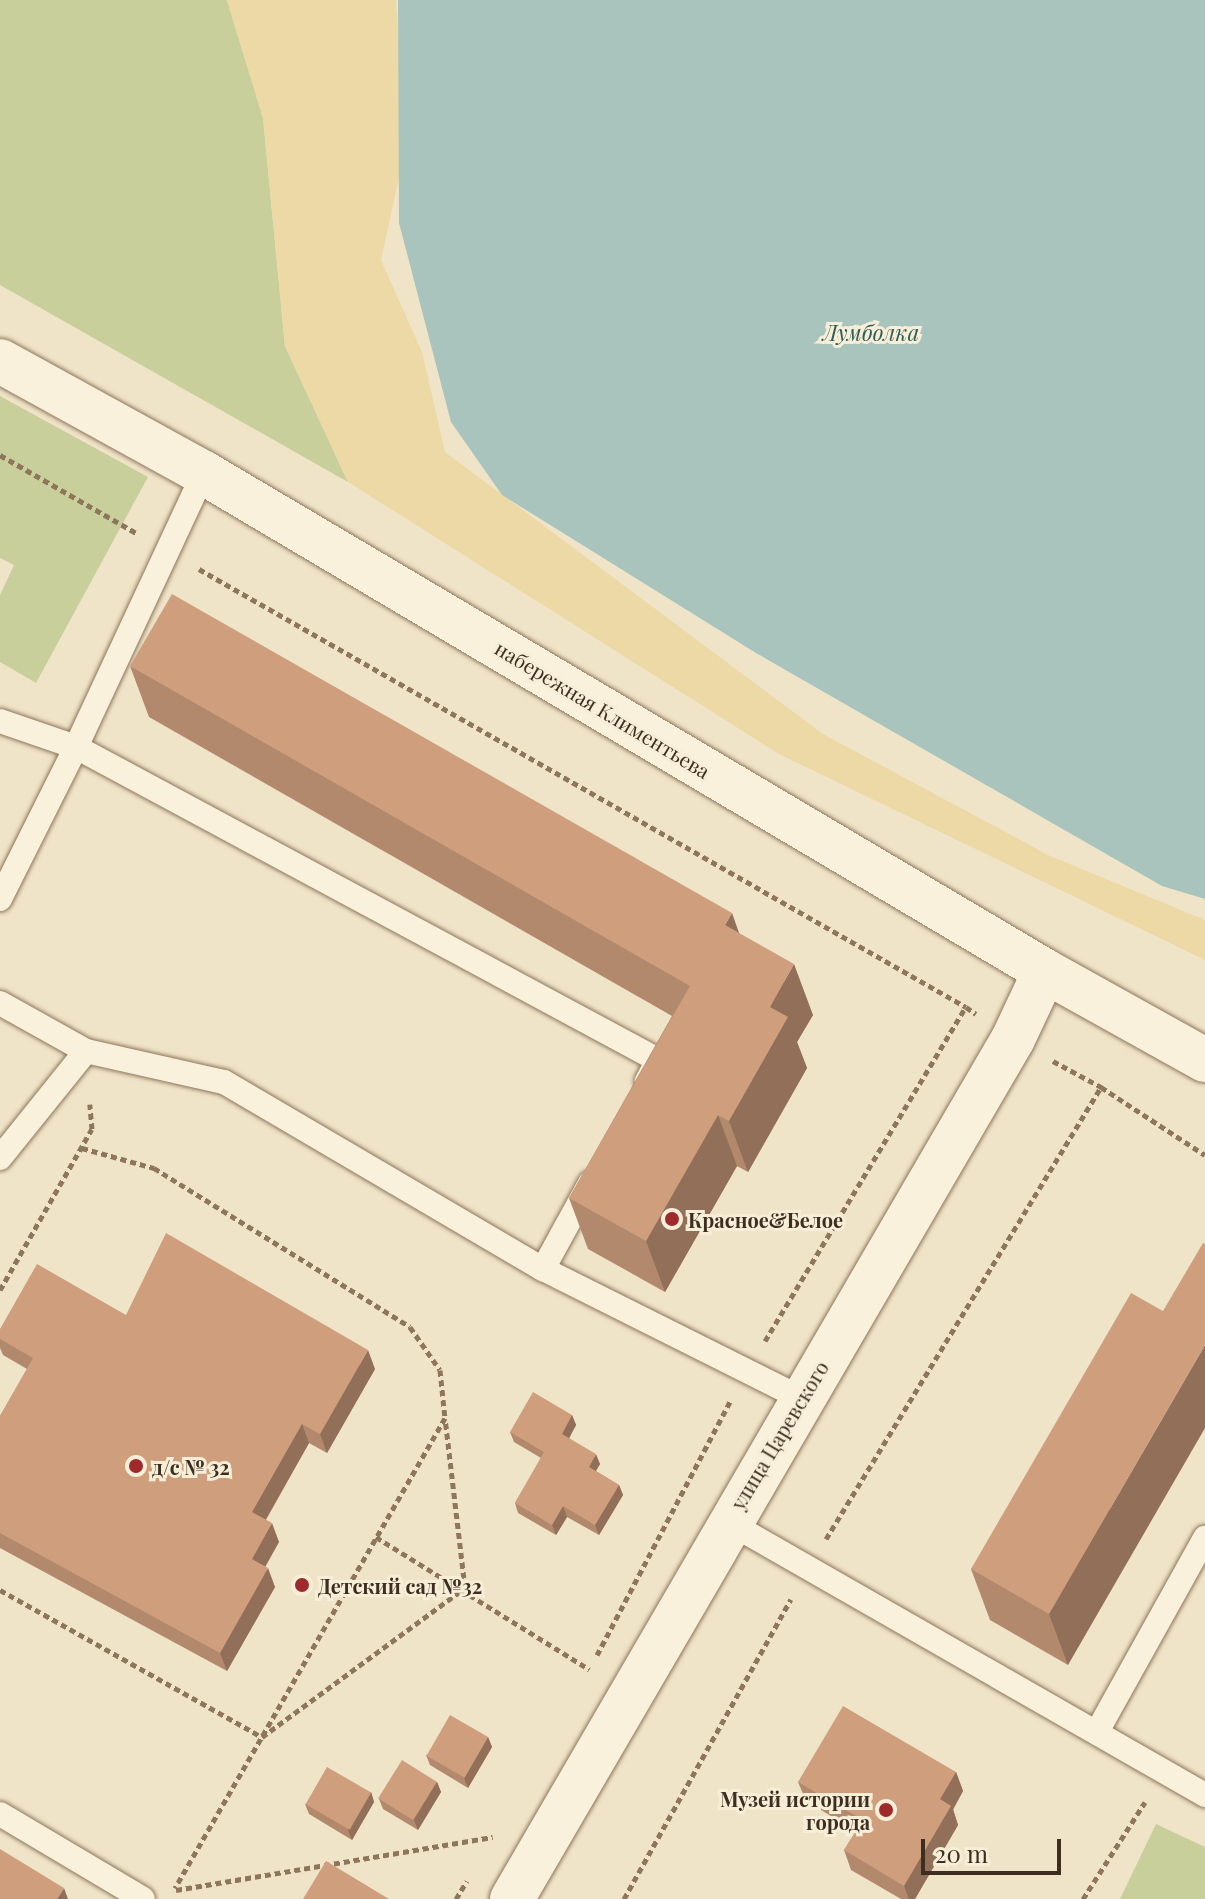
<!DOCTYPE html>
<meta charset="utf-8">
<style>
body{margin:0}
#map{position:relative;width:1205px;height:1899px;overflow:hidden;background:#f0e4c8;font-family:"Playfair Display",serif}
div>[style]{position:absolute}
.green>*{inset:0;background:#c9cf9b}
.sand>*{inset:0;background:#ecd9a5}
.water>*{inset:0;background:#a9c4bc}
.path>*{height:5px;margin-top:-2.5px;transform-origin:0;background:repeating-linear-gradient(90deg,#8d765c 0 6px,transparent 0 10px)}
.roads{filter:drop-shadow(0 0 2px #8d765c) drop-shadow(0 0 2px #8d765c)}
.lane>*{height:24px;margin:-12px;padding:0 12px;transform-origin:12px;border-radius:12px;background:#faf1dc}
.street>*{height:44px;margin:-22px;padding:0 22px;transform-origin:22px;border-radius:22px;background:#faf1dc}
.secondary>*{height:44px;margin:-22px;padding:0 22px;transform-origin:22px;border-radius:22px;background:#faf1dc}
.wall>*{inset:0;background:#b2896c}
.shaded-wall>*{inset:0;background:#916f58}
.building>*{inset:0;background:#cf9f7d;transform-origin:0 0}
.dots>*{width:22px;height:22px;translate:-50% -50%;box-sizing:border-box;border:4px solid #f7eed8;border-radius:50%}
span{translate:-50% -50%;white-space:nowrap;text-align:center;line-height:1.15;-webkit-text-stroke:6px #f7eed8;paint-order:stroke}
.street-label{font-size:20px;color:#3d2e20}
.poi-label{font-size:20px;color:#3d2e20;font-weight:700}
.left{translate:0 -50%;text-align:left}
.right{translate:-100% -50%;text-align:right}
.water-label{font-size:22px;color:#2f5d5a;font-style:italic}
.scale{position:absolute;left:921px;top:1839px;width:140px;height:36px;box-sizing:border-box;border:4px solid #3d2e20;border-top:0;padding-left:10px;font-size:24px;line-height:28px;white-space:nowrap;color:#3d2e20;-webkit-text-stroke:6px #f7eed8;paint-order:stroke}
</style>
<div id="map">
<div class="green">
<i style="clip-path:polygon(0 0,227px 0,263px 118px,285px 346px,348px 482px,0 285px)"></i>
<i style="clip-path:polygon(0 396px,148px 477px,36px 683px,0 662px,0 595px,14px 565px,0 558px)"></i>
<i style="clip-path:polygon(1156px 1824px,1205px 1847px,1205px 1899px,1120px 1899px)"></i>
</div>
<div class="sand">
<i style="clip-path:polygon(227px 0,396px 0,406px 145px,381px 260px,422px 352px,445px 452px,823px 734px,1048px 855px,1205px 920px,1205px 960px,779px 754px,348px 482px,285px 346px,263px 118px)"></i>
</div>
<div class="water">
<i style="clip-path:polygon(398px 0,1205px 0,1205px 899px,1162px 886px,756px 653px,502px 495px,451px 422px,399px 223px)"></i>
</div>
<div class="path">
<i style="left:0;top:455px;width:159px;rotate:29.8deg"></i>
<i style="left:199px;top:569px;width:883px;rotate:29.73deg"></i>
<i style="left:1053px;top:1061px;width:55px;rotate:28.4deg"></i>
<i style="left:82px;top:1148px;width:75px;rotate:15.5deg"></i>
<i style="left:154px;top:1168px;width:301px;rotate:31.8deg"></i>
<i style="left:410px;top:1327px;width:52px;rotate:55.1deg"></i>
<i style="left:440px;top:1370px;width:48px;rotate:84.1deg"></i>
<i style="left:445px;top:1418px;width:542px;rotate:119.88deg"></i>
<i style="left:0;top:1290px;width:185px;rotate:-60.3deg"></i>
<i style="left:92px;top:1129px;width:25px;rotate:-95deg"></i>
<i style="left:765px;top:1341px;width:390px;rotate:-59deg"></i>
<i style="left:966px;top:1007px;width:12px;rotate:35deg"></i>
<i style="left:376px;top:1537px;width:251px;rotate:31.8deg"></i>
<i style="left:826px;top:1539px;width:529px;rotate:-58.68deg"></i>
<i style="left:1101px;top:1087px;width:124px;rotate:33.2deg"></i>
<i style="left:0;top:1590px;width:300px;rotate:29.3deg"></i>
<i style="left:262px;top:1737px;width:252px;rotate:-36.3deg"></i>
<i style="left:465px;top:1588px;width:170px;rotate:-96.7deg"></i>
<i style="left:597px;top:1655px;width:286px;rotate:-62.3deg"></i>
<i style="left:176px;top:1890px;width:321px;rotate:-9.5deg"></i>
<i style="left:456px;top:1899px;width:21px;rotate:-59deg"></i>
<i style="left:624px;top:1899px;width:343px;rotate:-60.9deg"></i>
<i style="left:1083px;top:1899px;width:115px;rotate:-57.4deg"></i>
</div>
<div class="roads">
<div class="lane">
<i style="left:0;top:721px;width:80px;rotate:18.9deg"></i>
<i style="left:76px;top:747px;width:302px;rotate:-65deg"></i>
<i style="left:0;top:899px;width:170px;rotate:-63.4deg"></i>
<i style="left:76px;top:747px;width:661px;rotate:28.27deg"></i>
<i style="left:658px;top:1060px;width:24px;rotate:118deg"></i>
<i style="left:0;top:1003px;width:98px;rotate:29.2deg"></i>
<i style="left:86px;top:1051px;width:141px;rotate:12.7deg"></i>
<i style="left:224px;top:1082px;width:370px;rotate:30.4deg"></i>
<i style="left:543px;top:1269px;width:288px;rotate:26.6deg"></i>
<i style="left:0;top:1158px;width:137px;rotate:-51.2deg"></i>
<i style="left:543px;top:1269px;width:98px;rotate:-61.3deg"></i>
<i style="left:728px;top:1522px;width:550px;rotate:29.78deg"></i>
<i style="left:1098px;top:1730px;width:220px;rotate:-60.9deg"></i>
<i style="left:0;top:1814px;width:166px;rotate:30.7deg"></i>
</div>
<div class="street">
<i style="left:0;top:361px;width:233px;rotate:28.8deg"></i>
<i style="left:204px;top:473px;width:977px;rotate:30.63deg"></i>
</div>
<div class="secondary">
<i style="left:512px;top:1899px;width:995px;rotate:-59.78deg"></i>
<i style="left:1013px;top:1039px;width:75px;rotate:-64.8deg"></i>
<i style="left:1045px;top:971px;width:183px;rotate:29.1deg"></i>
</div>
</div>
<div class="wall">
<i style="clip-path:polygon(130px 666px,739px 933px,813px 1015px,797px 1042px,807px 1068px,748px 1172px,737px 1166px,665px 1292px,588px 1249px,569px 1198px,672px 1016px,149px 717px)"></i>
<i style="clip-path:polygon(1163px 1311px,1068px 1665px,990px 1620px,971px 1569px)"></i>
<i style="clip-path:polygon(126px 1315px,375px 1369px,327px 1453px,309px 1443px,266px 1520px,279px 1542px,265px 1566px,275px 1587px,227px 1671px,0 1548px,0 1416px,27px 1369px,3px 1355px,0 1348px,0 1329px)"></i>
<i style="clip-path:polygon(572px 1415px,576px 1425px,569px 1438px,600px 1464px,596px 1471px,619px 1485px,623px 1495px,599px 1535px,567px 1517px,556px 1535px,518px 1513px,515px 1503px,541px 1458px,514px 1442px,510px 1432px)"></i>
<i style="clip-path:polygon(488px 1737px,492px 1747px,468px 1788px,430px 1765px,426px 1755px)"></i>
<i style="clip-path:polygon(956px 1772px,963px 1791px,953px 1810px,958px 1825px,915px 1899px,901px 1899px,851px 1870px,844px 1850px,856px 1831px,806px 1801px,798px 1782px)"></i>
<i style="clip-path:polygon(437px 1782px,441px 1792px,418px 1830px,383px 1809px,379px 1799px)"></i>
<i style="clip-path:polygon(371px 1792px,374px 1802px,352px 1840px,309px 1814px,305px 1804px)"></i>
</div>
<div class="shaded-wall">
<i style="clip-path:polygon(732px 913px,750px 964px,725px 925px)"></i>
<i style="clip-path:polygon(794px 964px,813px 1015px,797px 1042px,807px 1068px,748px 1172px,729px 1121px,770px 1007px)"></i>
<i style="clip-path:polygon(718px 1115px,737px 1166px,665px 1292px,646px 1241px)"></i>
<i style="clip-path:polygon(1205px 1345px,1205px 1428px,1068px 1665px,1049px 1614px)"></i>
<i style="clip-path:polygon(368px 1350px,375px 1369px,327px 1453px,320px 1434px)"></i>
<i style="clip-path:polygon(572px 1415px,576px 1425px,566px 1444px,562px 1434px)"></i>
<i style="clip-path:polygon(302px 1424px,309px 1443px,259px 1531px,252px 1512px)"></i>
<i style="clip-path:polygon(596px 1454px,600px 1464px,592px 1477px,589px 1467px)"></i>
<i style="clip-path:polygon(619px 1485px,623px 1495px,599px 1535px,595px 1525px)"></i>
<i style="clip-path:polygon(563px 1506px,567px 1517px,556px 1535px,552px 1525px)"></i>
<i style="clip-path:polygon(272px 1523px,279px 1542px,259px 1578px,252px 1559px)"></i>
<i style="clip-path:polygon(268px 1568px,275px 1587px,227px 1671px,220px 1653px)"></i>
<i style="clip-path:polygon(488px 1737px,492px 1747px,468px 1788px,464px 1778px)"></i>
<i style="clip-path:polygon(956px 1772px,963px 1791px,953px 1809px,958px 1825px,915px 1899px,909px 1899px,904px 1886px,940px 1799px)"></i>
<i style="clip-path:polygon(437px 1782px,441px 1792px,418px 1830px,414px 1820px)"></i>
<i style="clip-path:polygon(371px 1792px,374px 1802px,352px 1840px,348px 1830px)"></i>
<i style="clip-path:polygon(64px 1888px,68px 1899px,57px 1899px)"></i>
</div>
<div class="building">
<i style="clip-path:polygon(172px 594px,732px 913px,725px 925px,794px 964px,770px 1007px,788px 1017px,729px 1121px,718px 1115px,646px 1241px,569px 1198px,690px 986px,130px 666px)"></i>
<i style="clip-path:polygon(166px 1233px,368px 1350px,320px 1434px,302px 1424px,252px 1512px,272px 1523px,252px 1559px,268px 1568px,220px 1653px,0 1533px,0 1416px,33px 1358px,0 1339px,0 1329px,37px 1264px,126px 1315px)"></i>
<i style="clip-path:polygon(1203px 1243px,1205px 1244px,1205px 1345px,1049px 1614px,971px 1569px,1131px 1293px,1163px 1311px)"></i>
<i style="clip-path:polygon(533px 1392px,572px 1415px,562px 1434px,596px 1454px,589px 1467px,619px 1485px,595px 1525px,563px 1506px,552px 1525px,515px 1503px,544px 1452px,510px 1432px)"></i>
<i style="clip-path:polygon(843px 1706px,956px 1772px,940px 1799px,951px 1806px,904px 1886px,844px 1850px,863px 1820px,798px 1782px)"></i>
<i style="left:450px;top:1715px;width:44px;height:47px;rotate:30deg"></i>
<i style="left:402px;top:1760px;width:41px;height:45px;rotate:32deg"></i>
<i style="left:327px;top:1767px;width:51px;height:43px;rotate:30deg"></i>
<i style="clip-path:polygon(0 1849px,64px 1888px,57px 1899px,0 1899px)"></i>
<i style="clip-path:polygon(326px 1861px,389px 1899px,303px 1899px)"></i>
</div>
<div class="dots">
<i style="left:672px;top:1219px;background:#9e2a2b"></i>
<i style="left:136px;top:1466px;background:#9e2a2b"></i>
<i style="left:302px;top:1585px;background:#9e2a2b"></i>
<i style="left:886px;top:1810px;background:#9e2a2b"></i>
</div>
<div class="street-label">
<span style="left:603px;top:709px;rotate:31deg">набережная Климентьева</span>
<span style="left:779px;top:1435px;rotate:-59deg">улица Царевского</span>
</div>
<div class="poi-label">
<span class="left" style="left:688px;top:1219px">Красное&amp;Белое</span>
<span class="left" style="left:152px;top:1466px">д/с № 32</span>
<span class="left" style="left:318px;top:1585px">Детский сад №32</span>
<span class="right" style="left:870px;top:1810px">Музей истории<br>города</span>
</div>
<div class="water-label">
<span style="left:871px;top:333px">Лумболка</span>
</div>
<div class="scale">20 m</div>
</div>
